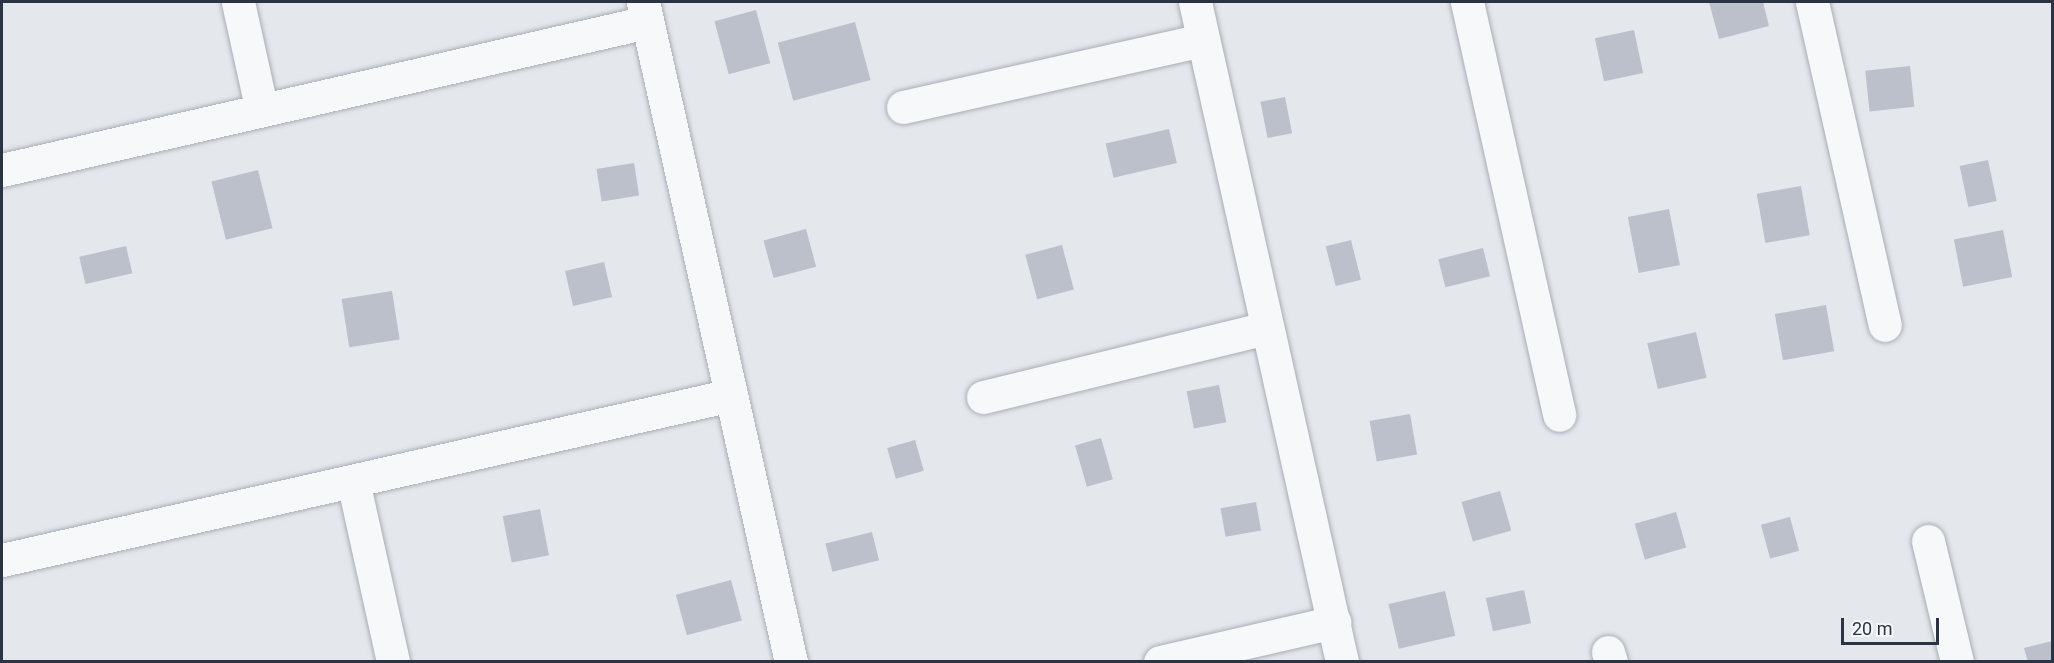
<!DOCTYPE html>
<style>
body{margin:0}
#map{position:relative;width:2054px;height:663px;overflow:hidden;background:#e4e7ec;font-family:Roboto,sans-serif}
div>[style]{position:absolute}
.building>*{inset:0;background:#bbc0ca;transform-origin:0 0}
.roads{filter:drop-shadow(0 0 2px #a9aeb7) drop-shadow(0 0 2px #a9aeb7)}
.minor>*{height:33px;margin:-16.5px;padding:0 16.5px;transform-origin:16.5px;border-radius:16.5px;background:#f7f8fa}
span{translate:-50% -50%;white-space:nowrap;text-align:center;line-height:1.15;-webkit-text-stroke:4.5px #f4f6f9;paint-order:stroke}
.frame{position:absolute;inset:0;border:3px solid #2b3445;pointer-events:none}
.scale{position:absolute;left:1841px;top:618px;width:98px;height:27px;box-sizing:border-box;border:3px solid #2b3445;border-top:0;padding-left:8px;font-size:18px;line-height:21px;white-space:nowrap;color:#2b3445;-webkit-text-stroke:4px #f4f6f9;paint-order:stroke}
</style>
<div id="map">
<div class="building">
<i style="clip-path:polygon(1709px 2px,1763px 2px,1769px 26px,1719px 39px)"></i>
<i style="left:756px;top:10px;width:55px;height:43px;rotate:75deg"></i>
<i style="left:855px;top:22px;width:60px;height:80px;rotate:75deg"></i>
<i style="left:1634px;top:30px;width:44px;height:40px;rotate:78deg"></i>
<i style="left:1910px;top:66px;width:41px;height:45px;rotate:84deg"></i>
<i style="left:1285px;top:97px;width:37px;height:25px;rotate:79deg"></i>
<i style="left:1169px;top:129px;width:35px;height:65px;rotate:77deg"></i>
<i style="left:1988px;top:160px;width:42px;height:29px;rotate:78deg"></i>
<i style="left:634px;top:163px;width:33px;height:38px;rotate:81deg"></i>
<i style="left:258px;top:170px;width:60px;height:48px;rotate:76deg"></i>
<i style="left:1801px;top:186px;width:50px;height:45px;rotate:80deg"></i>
<i style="left:1669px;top:209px;width:57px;height:42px;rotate:79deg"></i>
<i style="left:806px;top:229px;width:39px;height:44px;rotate:75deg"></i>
<i style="left:2003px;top:230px;width:48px;height:50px;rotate:79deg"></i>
<i style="left:1351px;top:240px;width:41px;height:26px;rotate:76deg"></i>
<i style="left:1062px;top:245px;width:46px;height:38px;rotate:75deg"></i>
<i style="left:126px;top:246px;width:28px;height:48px;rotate:77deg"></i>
<i style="left:1483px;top:248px;width:29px;height:46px;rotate:76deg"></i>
<i style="left:604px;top:262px;width:36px;height:40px;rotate:77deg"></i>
<i style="left:392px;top:291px;width:49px;height:51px;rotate:81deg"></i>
<i style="left:1826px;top:305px;width:47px;height:52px;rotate:80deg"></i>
<i style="left:1696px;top:332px;width:47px;height:50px;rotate:77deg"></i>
<i style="left:1219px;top:385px;width:38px;height:33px;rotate:79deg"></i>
<i style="left:1410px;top:414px;width:41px;height:41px;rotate:80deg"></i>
<i style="left:1101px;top:438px;width:43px;height:27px;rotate:74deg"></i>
<i style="left:915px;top:440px;width:32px;height:29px;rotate:74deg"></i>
<i style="left:1500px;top:491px;width:41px;height:40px;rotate:74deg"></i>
<i style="left:1256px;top:502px;width:29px;height:36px;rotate:80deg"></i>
<i style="left:540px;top:509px;width:47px;height:38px;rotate:79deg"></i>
<i style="left:1676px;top:512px;width:37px;height:43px;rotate:74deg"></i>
<i style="left:1790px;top:517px;width:35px;height:30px;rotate:75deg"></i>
<i style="left:872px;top:532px;width:29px;height:48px;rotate:76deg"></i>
<i style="left:731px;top:580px;width:42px;height:57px;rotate:75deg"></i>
<i style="left:1524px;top:590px;width:34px;height:39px;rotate:78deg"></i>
<i style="left:1445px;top:591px;width:46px;height:58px;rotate:77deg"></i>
<i style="clip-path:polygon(2052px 641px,2052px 662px,2028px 662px,2024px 648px)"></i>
</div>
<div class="roads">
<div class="minor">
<i style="left:238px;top:2px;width:107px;rotate:77.6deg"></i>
<i style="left:643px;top:2px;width:676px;rotate:77.36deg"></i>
<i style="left:1195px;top:2px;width:676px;rotate:77.44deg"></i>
<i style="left:1467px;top:2px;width:423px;rotate:77.4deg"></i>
<i style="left:1812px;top:2px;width:331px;rotate:77.3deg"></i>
<i style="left:903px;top:107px;width:307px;rotate:-12.6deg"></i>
<i style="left:2px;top:170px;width:662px;rotate:-12.92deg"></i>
<i style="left:983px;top:397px;width:292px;rotate:-13.7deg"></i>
<i style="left:353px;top:481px;width:185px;rotate:77.5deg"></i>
<i style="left:1928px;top:541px;width:124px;rotate:76.5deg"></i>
<i style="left:2px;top:560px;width:747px;rotate:-12.75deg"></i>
<i style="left:1608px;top:652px;width:10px;rotate:73deg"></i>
<i style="left:1160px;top:662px;width:179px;rotate:-12.9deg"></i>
</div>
</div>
<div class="frame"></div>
<div class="scale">20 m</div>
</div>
